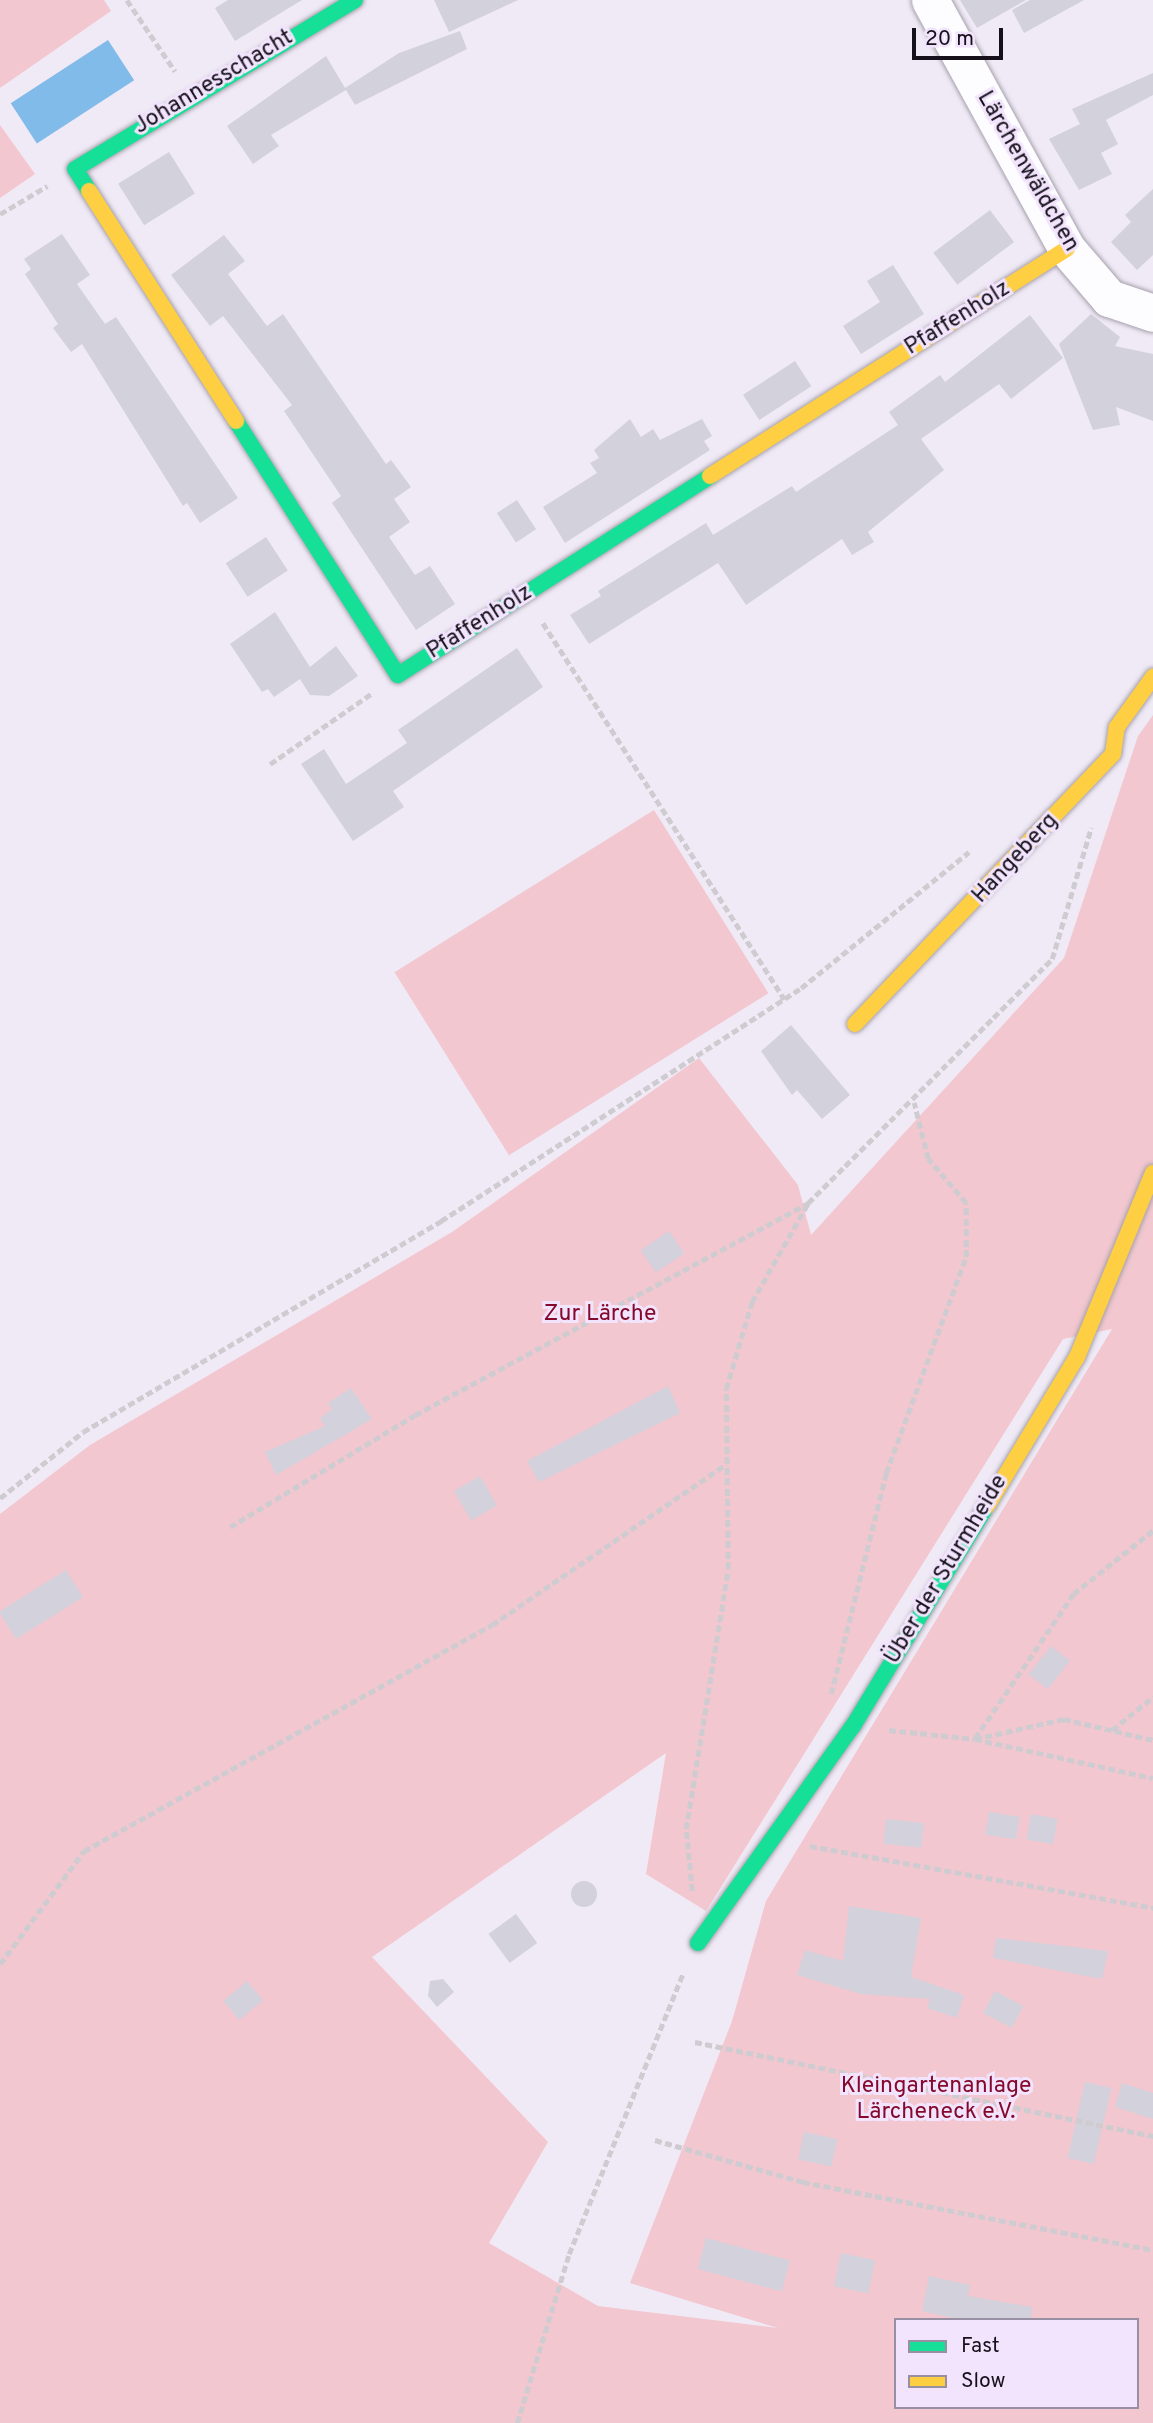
<!DOCTYPE html>
<meta charset="utf-8">
<style>
body{margin:0}
#map{position:relative;width:1153px;height:2423px;overflow:hidden;background:#f0eaf6;font-family:Overpass,sans-serif}
div>[style]{position:absolute}
.green>*{inset:0;background:#f3c7cf;transform-origin:0 0}
.water>*{inset:0;background:#81bbea;transform-origin:0 0}
.building>*{inset:0;background:#d2d1dc;transform-origin:0 0}
.round{border-radius:50%}
.path>*{height:4.5px;margin-top:-2.25px;transform-origin:0;background:repeating-linear-gradient(90deg,#ceccd0 0 7px,transparent 0 10.5px)}
.roads{filter:drop-shadow(0 0 2px #a6a1ac) drop-shadow(0 0 2px #a6a1ac)}
.street>*{height:37px;margin:-18.5px;padding:0 18.5px;transform-origin:18.5px;border-radius:18.5px;background:#fdfcfe}
.fast>*{height:16px;margin:-8px;padding:0 8px;transform-origin:8px;border-radius:8px;background:#16e098}
.slow>*{height:16px;margin:-8px;padding:0 8px;transform-origin:8px;border-radius:8px;background:#ffcf43}
span{translate:-50% -50%;white-space:nowrap;text-align:center;line-height:1.15;-webkit-text-stroke:6px #f1e4fc;paint-order:stroke}
.street-label{font-size:23px;color:#15101a}
.park-label{font-size:23px;color:#85092b}
.legend{position:absolute;left:894px;top:2318px;width:245px;height:91px;box-sizing:border-box;background:#f1e4fc;border:2px solid #998fa2;margin:0;padding:9px 12px;list-style:none;font-size:21px;color:#15101a}
.legend li{display:flex;align-items:center;gap:14px;height:35px}
.legend b{width:35px;border:2px solid #998fa2}
.scale{position:absolute;left:912px;top:28px;width:91px;height:32px;box-sizing:border-box;border:4px solid #15101a;border-top:0;padding-left:9px;font-size:21px;line-height:24px;white-space:nowrap;color:#15101a;-webkit-text-stroke:5px #f1e4fc;paint-order:stroke}
</style>
<div id="map">
<div class="green">
<i style="clip-path:polygon(0 0,104px 0,111px 11px,0 88px)"></i>
<i style="clip-path:polygon(0 125px,35px 174px,0 198px)"></i>
<i style="clip-path:polygon(evenodd,1153px 715px,1153px 2423px,0 2423px,0 1514px,90px 1445px,452px 1232px,699px 1058px,798px 1185px,811px 1235px,1064px 958px,1138px 736px,1153px 715px,1112px 1329px,766px 1901px,732px 2021px,630px 2283px,778px 2328px,598px 2306px,489px 2243px,548px 2142px,372px 1957px,666px 1753px,646px 1874px,706px 1911px,1063px 1339px,1112px 1329px,1153px 715px,896px 2320px,1137px 2320px,1137px 2407px,896px 2407px,896px 2320px)"></i>
<i style="left:654px;top:810px;width:216px;height:306px;rotate:58deg"></i>
</div>
<div class="water">
<i style="left:108px;top:40px;width:48px;height:116px;rotate:57deg"></i>
</div>
<div class="building">
<i style="clip-path:polygon(228px 0,302px 0,235px 41px,215px 8px)"></i>
<i style="clip-path:polygon(434px 0,518px 0,449px 32px)"></i>
<i style="clip-path:polygon(960px 0,1026px 0,977px 28px)"></i>
<i style="clip-path:polygon(1030px 0,1084px 0,1024px 33px,1012px 10px)"></i>
<i style="clip-path:polygon(460px 31px,467px 49px,355px 105px,346px 90px,271px 135px,279px 146px,253px 164px,227px 126px,326px 56px,345px 88px,399px 53px)"></i>
<i style="clip-path:polygon(1153px 73px,1153px 95px,1106px 120px,1118px 144px,1101px 153px,1112px 174px,1079px 190px,1049px 139px,1080px 124px,1072px 109px)"></i>
<i style="left:169px;top:152px;width:49px;height:60px;rotate:58deg"></i>
<i style="clip-path:polygon(1153px 189px,1153px 255px,1137px 270px,1111px 242px,1131px 222px,1125px 215px)"></i>
<i style="left:990px;top:210px;width:40px;height:71px;rotate:53deg"></i>
<i style="clip-path:polygon(62px 234px,90px 275px,77px 284px,105px 324px,116px 317px,238px 498px,200px 523px,187px 503px,183px 506px,82px 344px,71px 352px,53px 328px,58px 324px,25px 274px,31px 269px,24px 259px)"></i>
<i style="clip-path:polygon(224px 235px,245px 261px,228px 274px,267px 326px,283px 314px,386px 464px,391px 460px,411px 487px,394px 499px,410px 522px,389px 537px,415px 575px,430px 566px,455px 604px,416px 630px,332px 503px,341px 496px,284px 411px,292px 405px,223px 316px,210px 326px,171px 275px)"></i>
<i style="clip-path:polygon(893px 265px,924px 314px,861px 354px,843px 326px,880px 302px,867px 281px)"></i>
<i style="clip-path:polygon(1091px 314px,1120px 337px,1115px 346px,1153px 354px,1153px 421px,1116px 407px,1120px 425px,1093px 430px,1059px 344px)"></i>
<i style="clip-path:polygon(1030px 315px,1063px 358px,1011px 399px,999px 384px,921px 439px,944px 470px,868px 532px,874px 542px,852px 555px,842px 539px,746px 605px,718px 563px,589px 644px,570px 615px,601px 596px,598px 591px,706px 523px,713px 535px,792px 486px,796px 492px,898px 425px,889px 412px,940px 375px,945px 382px)"></i>
<i style="left:795px;top:361px;width:30px;height:62px;rotate:57deg"></i>
<i style="clip-path:polygon(630px 419px,641px 437px,653px 429px,660px 440px,702px 419px,712px 436px,704px 441px,710px 450px,565px 543px,543px 507px,597px 473px,590px 463px,599px 458px,594px 450px)"></i>
<i style="left:517px;top:500px;width:35px;height:24px;rotate:57deg"></i>
<i style="left:266px;top:537px;width:40px;height:48px;rotate:57deg"></i>
<i style="clip-path:polygon(275px 612px,310px 667px,336px 646px,358px 676px,329px 696px,310px 695px,300px 679px,274px 697px,268px 689px,262px 692px,230px 644px)"></i>
<i style="clip-path:polygon(517px 648px,543px 687px,393px 791px,404px 807px,353px 841px,301px 764px,324px 749px,346px 784px,407px 743px,398px 730px)"></i>
<i style="clip-path:polygon(791px 1025px,850px 1095px,822px 1119px,797px 1090px,792px 1095px,761px 1051px)"></i>
<i style="left:669px;top:1231px;width:27px;height:34px;rotate:56deg"></i>
<i style="clip-path:polygon(668px 1386px,680px 1413px,539px 1482px,527px 1461px)"></i>
<i style="clip-path:polygon(351px 1388px,372px 1419px,276px 1475px,265px 1452px,325px 1426px,320px 1418px,332px 1409px,328px 1403px)"></i>
<i style="left:480px;top:1476px;width:34px;height:30px;rotate:60deg"></i>
<i style="left:66px;top:1570px;width:32px;height:79px;rotate:58deg"></i>
<i style="left:1051px;top:1646px;width:24px;height:36px;rotate:38deg"></i>
<i style="left:989px;top:1812px;width:31px;height:23px;rotate:9deg"></i>
<i style="left:1031px;top:1814px;width:27px;height:26px;rotate:10deg"></i>
<i style="left:886px;top:1819px;width:38px;height:25px;rotate:6deg"></i>
<i class="round" style="left:571px;top:1881px;width:26px;height:26px"></i>
<i style="clip-path:polygon(849px 1906px,921px 1918px,911px 1977px,964px 1995px,957px 2018px,927px 2008px,930px 1999px,861px 1994px,797px 1975px,805px 1950px,843px 1961px)"></i>
<i style="left:516px;top:1914px;width:36px;height:34px;rotate:54deg"></i>
<i style="clip-path:polygon(996px 1938px,1108px 1951px,1102px 1979px,993px 1958px)"></i>
<i style="clip-path:polygon(443px 1979px,454px 1992px,437px 2007px,428px 1996px,430px 1981px)"></i>
<i style="left:247px;top:1981px;width:25px;height:31px;rotate:50deg"></i>
<i style="left:995px;top:1991px;width:32px;height:25px;rotate:28deg"></i>
<i style="left:1085px;top:2082px;width:27px;height:78px;rotate:13deg"></i>
<i style="clip-path:polygon(1122px 2083px,1153px 2093px,1153px 2119px,1115px 2107px)"></i>
<i style="left:804px;top:2132px;width:34px;height:28px;rotate:12deg"></i>
<i style="left:706px;top:2238px;width:87px;height:32px;rotate:15deg"></i>
<i style="left:841px;top:2253px;width:35px;height:34px;rotate:12deg"></i>
<i style="clip-path:polygon(929px 2276px,970px 2285px,968px 2296px,1032px 2307px,1031px 2320px,962px 2320px,922px 2311px)"></i>
</div>
<div class="path">
<i style="left:127px;top:0;width:86px;rotate:55.9deg"></i>
<i style="left:0;top:214px;width:55px;rotate:-30.8deg"></i>
<i style="left:543px;top:623px;width:447px;rotate:57.3deg"></i>
<i style="left:270px;top:764px;width:124px;rotate:-34.8deg"></i>
<i style="left:0;top:1498px;width:106px;rotate:-38.5deg"></i>
<i style="left:83px;top:1432px;width:416px;rotate:-30.5deg"></i>
<i style="left:441px;top:1221px;width:429px;rotate:-32.9deg"></i>
<i style="left:801px;top:988px;width:216px;rotate:-39deg"></i>
<i style="left:230px;top:1527px;width:216px;rotate:-31.2deg"></i>
<i style="left:415px;top:1415px;width:447px;rotate:-28.3deg"></i>
<i style="left:1153px;top:1531px;width:101px;rotate:141.4deg"></i>
<i style="left:1074px;top:1594px;width:176px;rotate:124.3deg"></i>
<i style="left:975px;top:1739px;width:91px;rotate:-12.7deg"></i>
<i style="left:1064px;top:1719px;width:91px;rotate:13.3deg"></i>
<i style="left:831px;top:1694px;width:228px;rotate:-76deg"></i>
<i style="left:886px;top:1473px;width:230px;rotate:-69.7deg"></i>
<i style="left:966px;top:1257px;width:54px;rotate:-90deg"></i>
<i style="left:966px;top:1203px;width:58px;rotate:-130.8deg"></i>
<i style="left:928px;top:1159px;width:58px;rotate:-104deg"></i>
<i style="left:889px;top:1730px;width:86px;rotate:6deg"></i>
<i style="left:975px;top:1739px;width:182px;rotate:12.4deg"></i>
<i style="left:1112px;top:1730px;width:53px;rotate:-38.8deg"></i>
<i style="left:810px;top:1846px;width:349px;rotate:10.2deg"></i>
<i style="left:692px;top:1891px;width:62px;rotate:-95.5deg"></i>
<i style="left:686px;top:1829px;width:263px;rotate:-80.8deg"></i>
<i style="left:728px;top:1569px;width:180px;rotate:-90.6deg"></i>
<i style="left:726px;top:1389px;width:91px;rotate:-73.4deg"></i>
<i style="left:752px;top:1302px;width:114px;rotate:-60.5deg"></i>
<i style="left:808px;top:1203px;width:345px;rotate:-45deg"></i>
<i style="left:1052px;top:959px;width:137px;rotate:-73.4deg"></i>
<i style="left:0;top:1964px;width:141px;rotate:-53.4deg"></i>
<i style="left:84px;top:1851px;width:466px;rotate:-29deg"></i>
<i style="left:492px;top:1625px;width:284px;rotate:-34.5deg"></i>
<i style="left:695px;top:2042px;width:468px;rotate:11.6deg"></i>
<i style="left:655px;top:2140px;width:154px;rotate:15.8deg"></i>
<i style="left:803px;top:2182px;width:357px;rotate:11deg"></i>
<i style="left:517px;top:2423px;width:177px;rotate:-72.9deg"></i>
<i style="left:569px;top:2254px;width:303px;rotate:-67.9deg"></i>
</div>
<div class="roads">
<div class="street">
<i style="left:930px;top:0;width:284px;rotate:61.2deg"></i>
<i style="left:1067px;top:249px;width:65px;rotate:49.4deg"></i>
<i style="left:1109px;top:298px;width:46px;rotate:18.8deg"></i>
</div>
<div class="fast">
<i style="left:89px;top:191px;width:26px;rotate:-122deg"></i>
<i style="left:75px;top:169px;width:327px;rotate:-31.1deg"></i>
<i style="left:236px;top:421px;width:301px;rotate:57.5deg"></i>
<i style="left:398px;top:675px;width:370px;rotate:-32.5deg"></i>
<i style="left:698px;top:1943px;width:267px;rotate:-54.5deg"></i>
<i style="left:853px;top:1726px;width:258px;rotate:-58.7deg"></i>
</div>
<div class="slow">
<i style="left:89px;top:191px;width:273px;rotate:57.4deg"></i>
<i style="left:710px;top:476px;width:423px;rotate:-32.5deg"></i>
<i style="left:855px;top:1024px;width:373px;rotate:-46.3deg"></i>
<i style="left:1113px;top:754px;width:27px;rotate:-82deg"></i>
<i style="left:1117px;top:727px;width:62px;rotate:-54.2deg"></i>
<i style="left:987px;top:1506px;width:174px;rotate:-58.9deg"></i>
<i style="left:1077px;top:1357px;width:199px;rotate:-67.6deg"></i>
</div>
</div>
<div class="street-label">
<span style="left:214px;top:83px;rotate:-31deg">Johannesschacht</span>
<span style="left:1027px;top:172px;rotate:60deg">Lärchenwäldchen</span>
<span style="left:958px;top:319px;rotate:-32deg">Pfaffenholz</span>
<span style="left:480px;top:623px;rotate:-32deg">Pfaffenholz</span>
<span style="left:1016px;top:859px;rotate:-47deg">Hangeberg</span>
<span style="left:947px;top:1570px;rotate:-59deg">Über der Sturmheide</span>
</div>
<div class="park-label">
<span style="left:600px;top:1315px">Zur Lärche</span>
<span style="left:936px;top:2100px">Kleingartenanlage<br>Lärcheneck e.V.</span>
</div>
<ul class="legend">
<li><b style="height:9px;background:#16e098"></b>Fast</li>
<li><b style="height:9px;background:#ffcf43"></b>Slow</li>
</ul>
<div class="scale">20 m</div>
</div>
